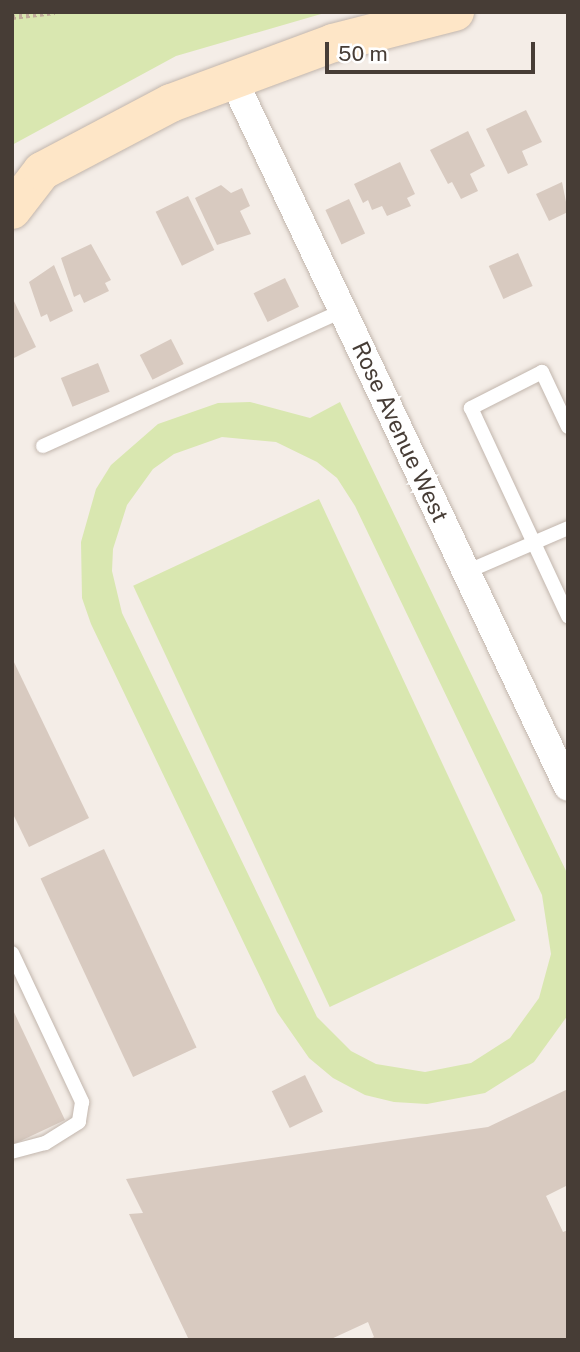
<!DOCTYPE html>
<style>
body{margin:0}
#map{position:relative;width:580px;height:1352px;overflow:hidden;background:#f4ede7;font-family:"Public Sans",sans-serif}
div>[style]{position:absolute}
.green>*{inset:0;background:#d9e7b0;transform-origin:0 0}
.building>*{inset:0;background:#d8cac0;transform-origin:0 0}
.path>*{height:4.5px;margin-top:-2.25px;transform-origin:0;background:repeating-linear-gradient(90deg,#c1ac9b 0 3.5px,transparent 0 7px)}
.roads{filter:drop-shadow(0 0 2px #c2b6ad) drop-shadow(0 0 2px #c2b6ad)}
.lane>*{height:14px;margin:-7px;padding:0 7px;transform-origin:7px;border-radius:7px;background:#fff}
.street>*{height:28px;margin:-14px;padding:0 14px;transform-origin:14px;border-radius:14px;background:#fff}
.secondary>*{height:38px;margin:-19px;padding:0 19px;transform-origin:19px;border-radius:19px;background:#fee6c7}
span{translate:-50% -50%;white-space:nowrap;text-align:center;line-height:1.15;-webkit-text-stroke:7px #fff;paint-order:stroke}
.street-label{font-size:23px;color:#473d36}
.frame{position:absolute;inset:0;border:14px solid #473d36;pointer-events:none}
.scale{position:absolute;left:325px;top:42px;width:210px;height:32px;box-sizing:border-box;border:4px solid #473d36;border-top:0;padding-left:9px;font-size:21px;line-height:24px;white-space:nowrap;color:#473d36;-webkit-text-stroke:5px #fff;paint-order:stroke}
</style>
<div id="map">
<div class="green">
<i style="clip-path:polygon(12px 12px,328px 12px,176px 56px,12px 145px)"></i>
<i style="clip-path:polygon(evenodd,250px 402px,310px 418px,340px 402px,568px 875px,568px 1015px,534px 1062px,485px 1093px,427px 1104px,394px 1102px,365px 1095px,333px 1078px,309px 1058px,277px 1012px,91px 624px,82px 598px,81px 542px,96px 489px,111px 465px,158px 424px,218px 403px,250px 402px,222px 437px,276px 442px,317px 462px,337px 478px,355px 506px,542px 895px,551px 954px,539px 998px,510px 1038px,471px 1063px,425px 1072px,376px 1064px,351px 1051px,317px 1017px,122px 613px,112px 571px,113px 549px,127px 505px,153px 469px,174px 454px,222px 437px)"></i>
<i style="left:319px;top:499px;width:465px;height:205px;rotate:65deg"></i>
</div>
<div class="building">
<i style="clip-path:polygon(526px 110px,542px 142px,522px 151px,528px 165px,508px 174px,486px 129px)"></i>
<i style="clip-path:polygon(468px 131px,485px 166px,470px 174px,478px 191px,461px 199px,452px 182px,448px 184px,430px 150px)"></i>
<i style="clip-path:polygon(400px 162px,415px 194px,407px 198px,411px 206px,387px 216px,382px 206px,372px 210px,368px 200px,363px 203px,354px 184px)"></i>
<i style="clip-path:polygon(562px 182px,568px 212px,549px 221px,536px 194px)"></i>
<i style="clip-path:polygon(221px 185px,231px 193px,242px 188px,250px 206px,240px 211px,251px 234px,217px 245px,195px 198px)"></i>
<i style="left:188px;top:196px;width:60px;height:36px;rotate:64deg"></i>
<i style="left:349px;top:199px;width:38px;height:26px;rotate:65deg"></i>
<i style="clip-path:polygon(91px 244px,111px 280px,105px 283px,109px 291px,84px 303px,80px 294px,74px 297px,61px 258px)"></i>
<i style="left:518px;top:253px;width:36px;height:32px;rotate:66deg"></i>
<i style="clip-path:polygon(54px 265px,73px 311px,50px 322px,47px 314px,41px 317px,29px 282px)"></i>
<i style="left:285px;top:278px;width:32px;height:35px;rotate:64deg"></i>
<i style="clip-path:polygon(12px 297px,36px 347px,12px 359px)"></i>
<i style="left:171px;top:339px;width:28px;height:35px;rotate:63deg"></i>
<i style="left:98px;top:363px;width:31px;height:40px;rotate:68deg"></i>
<i style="clip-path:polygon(12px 658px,89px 818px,29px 847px,12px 812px)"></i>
<i style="left:104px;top:849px;width:219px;height:70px;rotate:65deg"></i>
<i style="clip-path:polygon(12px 1008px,65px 1120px,12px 1145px)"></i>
<i style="left:305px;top:1075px;width:41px;height:37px;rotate:64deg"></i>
<i style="clip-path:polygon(568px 1089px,568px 1185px,546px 1196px,563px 1232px,568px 1230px,568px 1340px,368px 1340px,374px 1337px,368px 1322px,329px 1340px,189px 1340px,129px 1214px,143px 1213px,126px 1179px,488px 1127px)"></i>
</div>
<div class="path">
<i style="left:12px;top:17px;width:43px;rotate:-6.6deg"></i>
</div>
<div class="roads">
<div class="lane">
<i style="left:568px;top:427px;width:61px;rotate:-115.3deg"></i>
<i style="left:542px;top:372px;width:80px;rotate:153.1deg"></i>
<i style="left:471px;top:408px;width:230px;rotate:65deg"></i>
<i style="left:43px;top:446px;width:328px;rotate:-24.3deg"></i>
<i style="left:466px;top:572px;width:111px;rotate:-23.3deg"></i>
<i style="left:12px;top:953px;width:165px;rotate:64.8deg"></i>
<i style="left:82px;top:1102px;width:20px;rotate:99deg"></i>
<i style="left:79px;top:1122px;width:40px;rotate:148deg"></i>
<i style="left:45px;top:1143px;width:34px;rotate:165deg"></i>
</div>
<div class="street">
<i style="left:232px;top:77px;width:785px;rotate:64.67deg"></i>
</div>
<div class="secondary">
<i style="left:12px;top:210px;width:49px;rotate:-52.4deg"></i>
<i style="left:42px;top:171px;width:146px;rotate:-27.8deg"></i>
<i style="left:171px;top:103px;width:173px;rotate:-20.3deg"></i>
<i style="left:333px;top:43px;width:126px;rotate:-14.3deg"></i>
</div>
</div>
<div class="street-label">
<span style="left:400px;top:432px;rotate:65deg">Rose Avenue West</span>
</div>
<div class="frame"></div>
<div class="scale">50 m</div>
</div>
